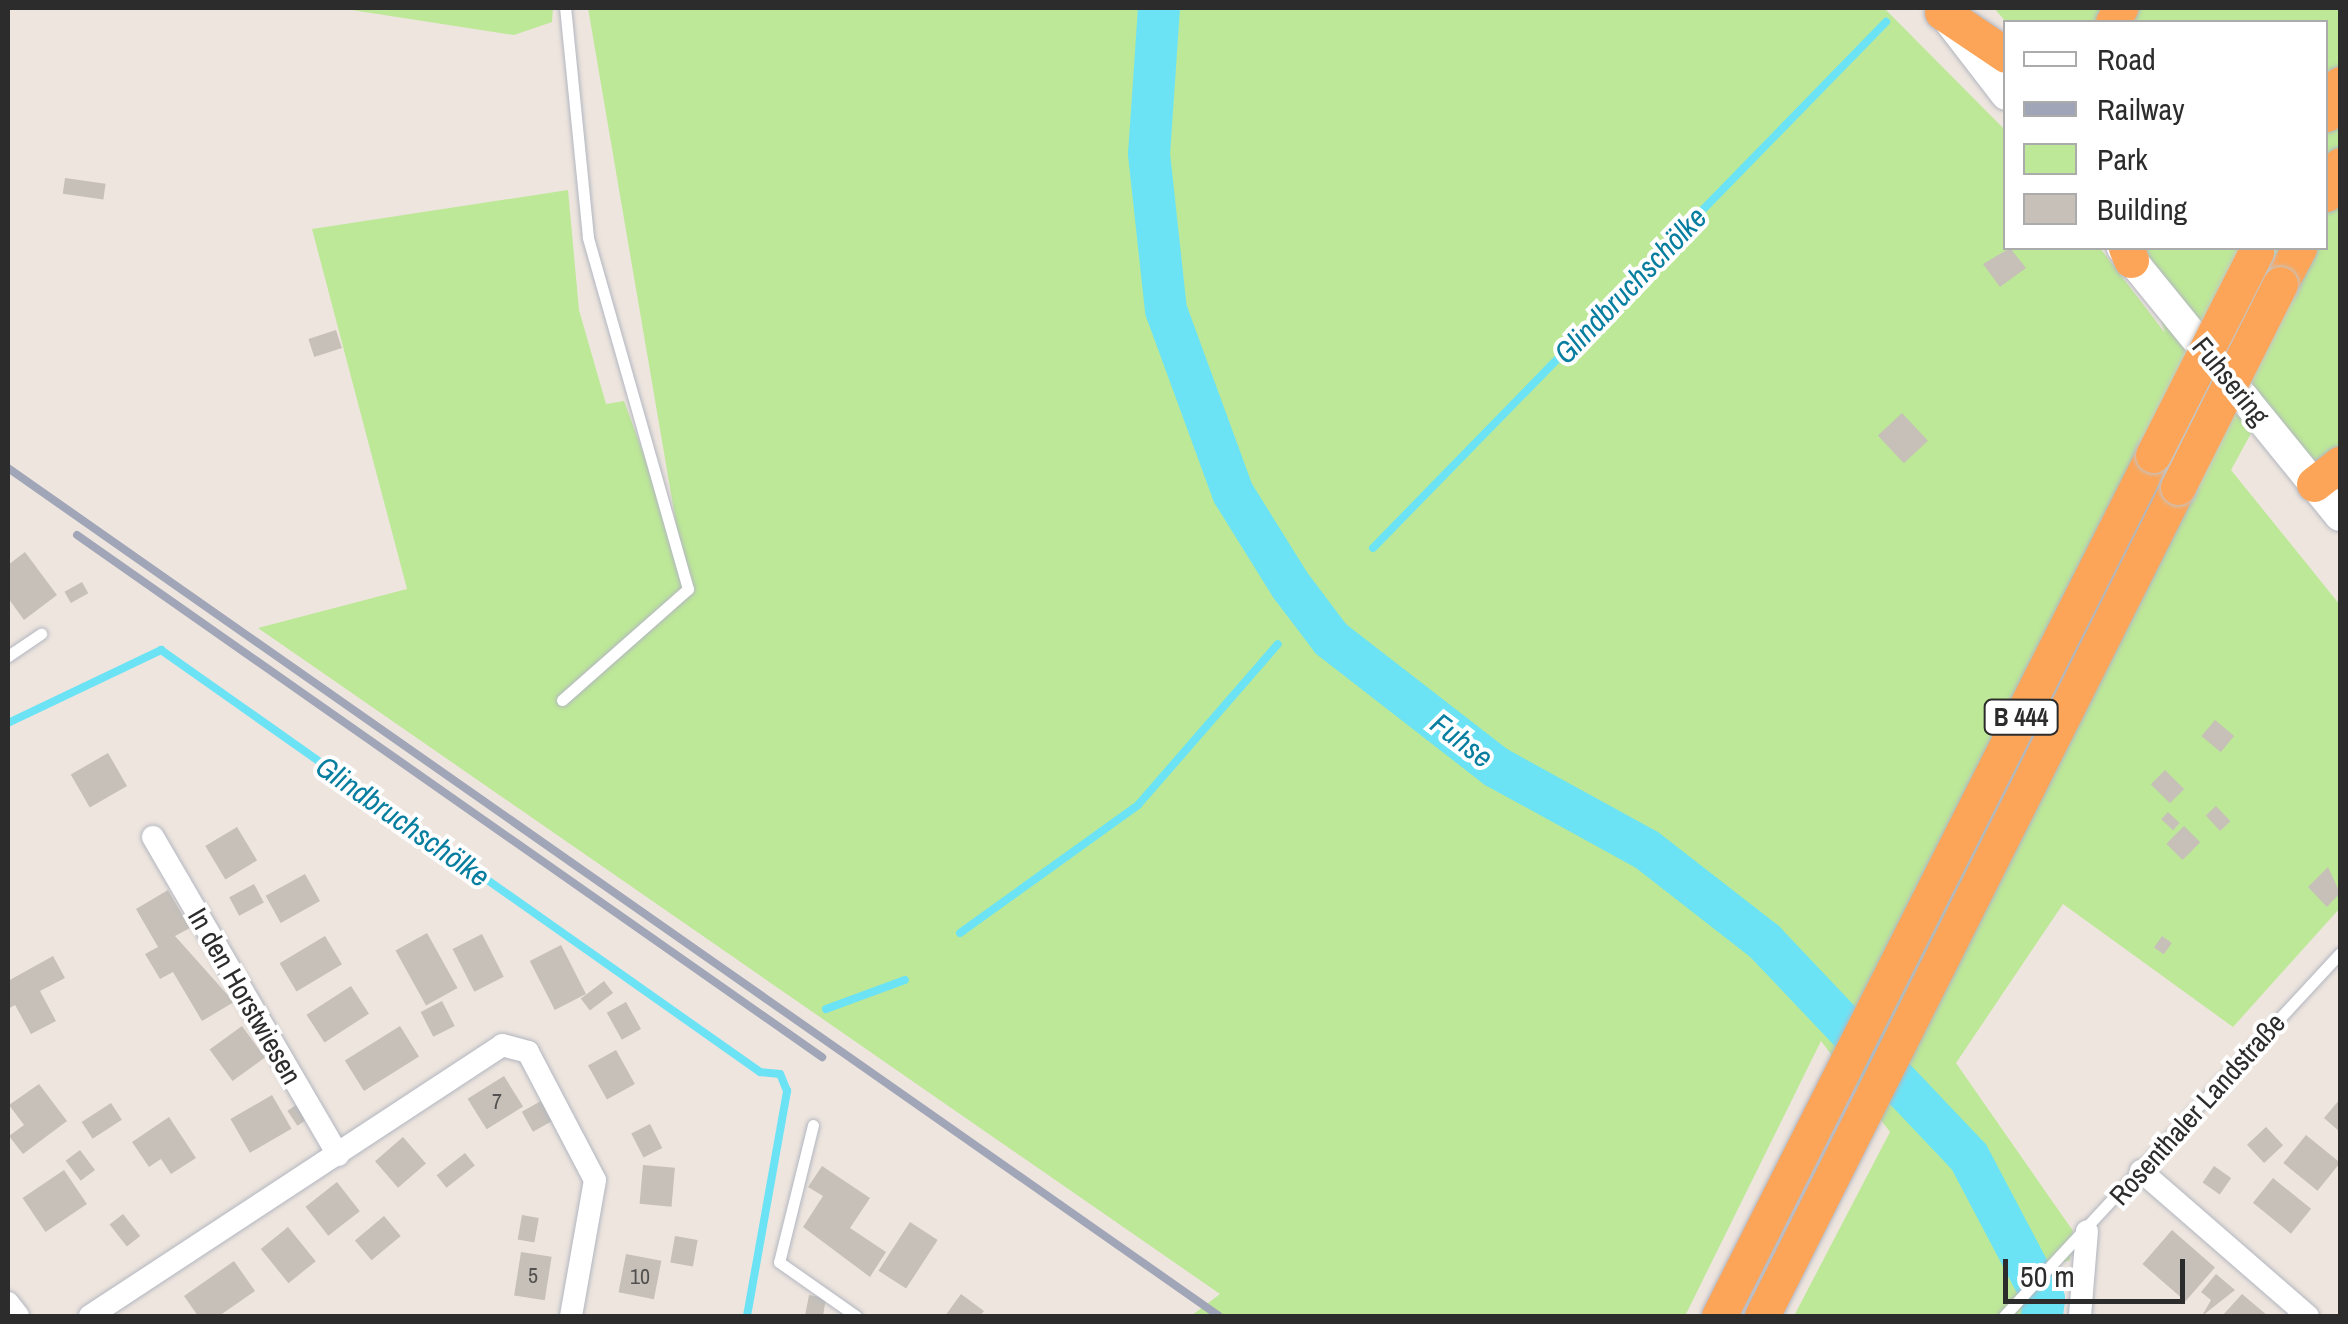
<!DOCTYPE html>
<meta charset="utf-8">
<style>
body{margin:0}
#map{position:relative;width:2348px;height:1324px;overflow:hidden;background:#eee5de;font-family:"Archivo Narrow",sans-serif}
div>[style]{position:absolute}
.green>*{inset:0;background:#bde897}
.stream>*{height:8px;margin:-4px;padding:0 4px;transform-origin:4px;border-radius:4px;background:#6ce3f5}
.river>*{height:42px;margin:-21px;padding:0 21px;transform-origin:21px;border-radius:21px;background:#6ce3f5}
.building>*{inset:0;background:#c6c0b9;transform-origin:0 0}
.roads{filter:drop-shadow(0 0 2px #b2b6c0) drop-shadow(0 0 2px #b2b6c0)}
.service>*{height:11px;margin:-5.5px;padding:0 5.5px;transform-origin:5.5px;border-radius:5.5px;background:#fff}
.minor>*{height:22px;margin:-11px;padding:0 11px;transform-origin:11px;border-radius:11px;background:#fff}
.secondary>*{height:30px;margin:-15px;padding:0 15px;transform-origin:15px;border-radius:15px;background:#fff}
.trunk>*{height:35px;margin:-17.5px;padding:0 17.5px;transform-origin:17.5px;border-radius:17.5px;background:#fca558}
.rail>*{height:8px;margin:-4px;padding:0 4px;transform-origin:4px;border-radius:4px;background:#a0a6b7}
.bridges{filter:drop-shadow(0 0 2px #c4c4c4) drop-shadow(0 0 2px #c4c4c4)}
.trunk-bridge>*{height:35px;margin:-17.5px;padding:0 17.5px;transform-origin:17.5px;border-radius:17.5px;background:#fca558}
span{translate:-50% -50%;white-space:nowrap;text-align:center;line-height:1.15;-webkit-text-stroke:8px #fff;paint-order:stroke}
.number-label{font-size:22px;color:#52514f}
.number-label span{-webkit-text-stroke-width:0}
.shield-label span{padding:2px 8px;background:#fff;border:2px solid;border-radius:8px;-webkit-text-stroke-width:0}
.shield-label{font-size:25px;color:#2c2c2c;font-weight:700}
.street-label{font-size:28px;color:#2c2c2c}
.water-label{font-size:30px;color:#077e9f;font-style:italic}
.frame{position:absolute;inset:0;border:10px solid #2c2c2c;pointer-events:none}
.legend{position:absolute;left:2003px;top:20px;width:325px;height:230px;box-sizing:border-box;background:#fff;border:2px solid #ababab;margin:0;padding:12px 18px;list-style:none;font-size:30px;color:#2c2c2c}
.legend li{display:flex;align-items:center;gap:20px;height:50px}
.legend b{width:50px;border:2px solid #ababab}
.scale{position:absolute;left:2003px;top:1259px;width:182px;height:45px;box-sizing:border-box;border:5px solid #2c2c2c;border-top:0;padding-left:12px;font-size:30px;line-height:35px;white-space:nowrap;color:#2c2c2c;-webkit-text-stroke:8px #fff;paint-order:stroke}
</style>
<div id="map">
<div class="green">
<i style="clip-path:polygon(339px 8px,553px 8px,552px 22px,514px 35px)"></i>
<i style="clip-path:polygon(588px 8px,1884px 8px,2005px 130px,2006px 248px,2100px 248px,2165px 333px,2139px 248px,2326px 248px,2326px 22px,2006px 22px,1994px 8px,2340px 8px,2340px 524px,2254px 428px,2231px 470px,2340px 605px,2340px 908px,2233px 1027px,2063px 904px,1956px 1063px,2073px 1231px,2070px 1260px,2035px 1273px,2052px 1316px,1794px 1316px,1890px 1132px,1821px 1041px,1685px 1316px,1191px 1316px,1220px 1294px,258px 628px,407px 589px,312px 229px,568px 190px,579px 310px,606px 404px,624px 401px,682px 558px)"></i>
</div>
<div class="stream">
<i style="left:1373px;top:548px;width:735px;rotate:-45.72deg"></i>
<i style="left:8px;top:723px;width:170px;rotate:-25.5deg"></i>
<i style="left:161px;top:650px;width:733px;rotate:35.16deg"></i>
<i style="left:760px;top:1072px;width:20px;rotate:6deg"></i>
<i style="left:960px;top:933px;width:219px;rotate:-35.7deg"></i>
<i style="left:1138px;top:805px;width:213px;rotate:-49deg"></i>
<i style="left:826px;top:1009px;width:84px;rotate:-20.2deg"></i>
<i style="left:747px;top:1316px;width:229px;rotate:-79.9deg"></i>
<i style="left:787px;top:1091px;width:18px;rotate:-112deg"></i>
</div>
<div class="river">
<i style="left:1159px;top:8px;width:146px;rotate:93.9deg"></i>
<i style="left:1149px;top:154px;width:157px;rotate:83.8deg"></i>
<i style="left:1166px;top:310px;width:195px;rotate:69.9deg"></i>
<i style="left:1233px;top:493px;width:110px;rotate:58.1deg"></i>
<i style="left:1291px;top:586px;width:66px;rotate:53deg"></i>
<i style="left:1331px;top:639px;width:209px;rotate:37.8deg"></i>
<i style="left:1496px;top:767px;width:172px;rotate:28.8deg"></i>
<i style="left:1647px;top:850px;width:150px;rotate:37.9deg"></i>
<i style="left:1765px;top:942px;width:296px;rotate:46.5deg"></i>
<i style="left:1969px;top:1157px;width:161px;rotate:62.2deg"></i>
<i style="left:2044px;top:1299px;width:17px;rotate:97deg"></i>
</div>
<div class="building">
<i style="left:65px;top:178px;width:41px;height:16px;rotate:8deg"></i>
<i style="clip-path:polygon(2010px 248px,2026px 268px,2000px 287px,1983px 264px)"></i>
<i style="left:336px;top:330px;width:19px;height:29px;rotate:72deg"></i>
<i style="left:1902px;top:413px;width:38px;height:33px;rotate:47deg"></i>
<i style="clip-path:polygon(25px 552px,57px 595px,24px 620px,8px 598px,8px 565px)"></i>
<i style="left:82px;top:582px;width:13px;height:20px;rotate:61deg"></i>
<i style="left:2215px;top:720px;width:25px;height:21px;rotate:40deg"></i>
<i style="left:108px;top:753px;width:38px;height:43px;rotate:60deg"></i>
<i style="left:2165px;top:770px;width:27px;height:20px;rotate:45deg"></i>
<i style="left:2216px;top:806px;width:21px;height:14px;rotate:47deg"></i>
<i style="left:2168px;top:812px;width:16px;height:10px;rotate:43deg"></i>
<i style="left:2184px;top:826px;width:23px;height:25px;rotate:45deg"></i>
<i style="left:237px;top:827px;width:39px;height:37px;rotate:59deg"></i>
<i style="clip-path:polygon(2328px 867px,2340px 893px,2327px 907px,2308px 887px)"></i>
<i style="left:305px;top:874px;width:31px;height:45px;rotate:61deg"></i>
<i style="left:254px;top:884px;width:21px;height:28px;rotate:62deg"></i>
<i style="clip-path:polygon(168px 890px,190px 928px,175px 936px,234px 1002px,202px 1021px,173px 972px,160px 979px,145px 954px,158px 947px,136px 909px)"></i>
<i style="left:427px;top:933px;width:63px;height:36px;rotate:61deg"></i>
<i style="left:482px;top:934px;width:48px;height:33px;rotate:63deg"></i>
<i style="left:325px;top:936px;width:33px;height:53px;rotate:59deg"></i>
<i style="left:2162px;top:936px;width:12px;height:14px;rotate:35deg"></i>
<i style="left:561px;top:945px;width:55px;height:35px;rotate:63deg"></i>
<i style="clip-path:polygon(53px 956px,65px 978px,40px 991px,56px 1021px,31px 1034px,15px 1005px,8px 1009px,8px 981px)"></i>
<i style="left:604px;top:981px;width:15px;height:29px;rotate:53deg"></i>
<i style="left:351px;top:986px;width:33px;height:53px;rotate:57deg"></i>
<i style="left:442px;top:1001px;width:28px;height:24px;rotate:63deg"></i>
<i style="left:626px;top:1002px;width:31px;height:22px;rotate:61deg"></i>
<i style="left:242px;top:1026px;width:39px;height:40px;rotate:54deg"></i>
<i style="left:400px;top:1026px;width:36px;height:65px;rotate:58deg"></i>
<i style="left:616px;top:1050px;width:39px;height:32px;rotate:61deg"></i>
<i style="left:504px;top:1076px;width:36px;height:43px;rotate:58deg"></i>
<i style="clip-path:polygon(39px 1084px,67px 1121px,23px 1154px,9px 1136px,24px 1125px,9px 1105px)"></i>
<i style="left:272px;top:1095px;width:39px;height:48px;rotate:60deg"></i>
<i style="clip-path:polygon(2340px 1099px,2340px 1132px,2324px 1118px)"></i>
<i style="left:541px;top:1101px;width:23px;height:22px;rotate:61deg"></i>
<i style="left:111px;top:1103px;width:20px;height:35px;rotate:57deg"></i>
<i style="left:299px;top:1103px;width:18px;height:14px;rotate:56deg"></i>
<i style="clip-path:polygon(169px 1117px,196px 1158px,171px 1174px,161px 1159px,149px 1167px,132px 1142px)"></i>
<i style="left:650px;top:1124px;width:27px;height:21px;rotate:63deg"></i>
<i style="left:2266px;top:1127px;width:25px;height:26px;rotate:47deg"></i>
<i style="left:2306px;top:1135px;width:44px;height:36px;rotate:39deg"></i>
<i style="left:403px;top:1137px;width:35px;height:37px;rotate:49deg"></i>
<i style="left:80px;top:1150px;width:25px;height:18px;rotate:53deg"></i>
<i style="left:465px;top:1153px;width:16px;height:36px;rotate:52deg"></i>
<i style="left:643px;top:1165px;width:32px;height:39px;rotate:5deg"></i>
<i style="clip-path:polygon(822px 1166px,870px 1198px,850px 1228px,886px 1252px,870px 1277px,803px 1227px,823px 1196px,808px 1187px)"></i>
<i style="left:2214px;top:1166px;width:21px;height:20px;rotate:35deg"></i>
<i style="left:64px;top:1170px;width:41px;height:50px;rotate:56deg"></i>
<i style="left:2273px;top:1178px;width:49px;height:32px;rotate:39deg"></i>
<i style="left:337px;top:1182px;width:37px;height:40px;rotate:52deg"></i>
<i style="left:123px;top:1214px;width:28px;height:17px;rotate:52deg"></i>
<i style="left:522px;top:1215px;width:17px;height:25px;rotate:10deg"></i>
<i style="left:384px;top:1216px;width:26px;height:38px;rotate:50deg"></i>
<i style="left:910px;top:1222px;width:33px;height:58px;rotate:33deg"></i>
<i style="left:288px;top:1227px;width:44px;height:35px;rotate:51deg"></i>
<i style="left:2172px;top:1230px;width:57px;height:45px;rotate:41deg"></i>
<i style="left:675px;top:1236px;width:23px;height:27px;rotate:10deg"></i>
<i style="left:521px;top:1252px;width:31px;height:44px;rotate:9deg"></i>
<i style="left:626px;top:1254px;width:36px;height:39px;rotate:11deg"></i>
<i style="clip-path:polygon(234px 1261px,255px 1291px,219px 1316px,198px 1316px,184px 1296px)"></i>
<i style="clip-path:polygon(2216px 1274px,2235px 1290px,2202px 1316px,2211px 1300px,2201px 1292px)"></i>
<i style="clip-path:polygon(961px 1294px,984px 1311px,980px 1316px,945px 1316px)"></i>
<i style="clip-path:polygon(2242px 1294px,2268px 1316px,2222px 1316px)"></i>
<i style="clip-path:polygon(809px 1295px,826px 1298px,823px 1316px,805px 1316px)"></i>
</div>
<div class="roads">
<div class="service">
<i style="left:8px;top:656px;width:40px;rotate:-34deg"></i>
<i style="left:562px;top:700px;width:168px;rotate:-41.4deg"></i>
<i style="left:688px;top:589px;width:366px;rotate:-105.9deg"></i>
<i style="left:588px;top:237px;width:230px;rotate:-95.7deg"></i>
<i style="left:813px;top:1125px;width:141px;rotate:103.9deg"></i>
<i style="left:779px;top:1262px;width:94px;rotate:35deg"></i>
<i style="left:2004px;top:1316px;width:495px;rotate:-47.2deg"></i>
</div>
<div class="minor">
<i style="left:153px;top:837px;width:368px;rotate:59.8deg"></i>
<i style="left:2141px;top:1171px;width:221px;rotate:41deg"></i>
<i style="left:8px;top:1303px;width:16px;rotate:52deg"></i>
<i style="left:90px;top:1316px;width:493px;rotate:-33.3deg"></i>
<i style="left:502px;top:1045px;width:27px;rotate:15deg"></i>
<i style="left:528px;top:1052px;width:144px;rotate:62.4deg"></i>
<i style="left:595px;top:1180px;width:138px;rotate:100deg"></i>
<i style="left:2080px;top:1316px;width:85px;rotate:-85.3deg"></i>
</div>
<div class="secondary">
<i style="left:1950px;top:22px;width:92px;rotate:52.5deg"></i>
<i style="left:2122px;top:248px;width:345px;rotate:50.9deg"></i>
</div>
<div class="trunk">
<i style="left:1942px;top:12px;width:77px;rotate:33.9deg"></i>
<i style="left:2113px;top:22px;width:16px;rotate:-63deg"></i>
<i style="left:2326px;top:114px;width:33px;rotate:-65deg"></i>
<i style="left:2326px;top:194px;width:32px;rotate:-64deg"></i>
<i style="left:2126px;top:248px;width:13px;rotate:67deg"></i>
<i style="left:2280px;top:284px;width:41px;rotate:-62.2deg"></i>
<i style="left:2314px;top:484px;width:33px;rotate:-38deg"></i>
<i style="left:1719px;top:1316px;width:964px;rotate:-63.25deg"></i>
<i style="left:1762px;top:1316px;width:928px;rotate:-63.35deg"></i>
</div>
</div>
<div class="rail">
<i style="left:8px;top:468px;width:1478px;rotate:35deg"></i>
<i style="left:77px;top:535px;width:910px;rotate:35.02deg"></i>
</div>
<div class="bridges">
<div class="trunk-bridge">
<i style="left:2153px;top:455px;width:228px;rotate:-63.1deg"></i>
<i style="left:2178px;top:487px;width:227px;rotate:-63.3deg"></i>
</div>
</div>
<div class="number-label">
<span style="left:497px;top:1102px">7</span>
<span style="left:533px;top:1276px">5</span>
<span style="left:640px;top:1277px">10</span>
</div>
<div class="shield-label">
<span style="left:2021px;top:717px">B 444</span>
</div>
<div class="street-label">
<span style="left:2231px;top:381px;rotate:51deg">Fuhsering</span>
<span style="left:245px;top:996px;rotate:60deg">In den Horstwiesen</span>
<span style="left:2197px;top:1109px;rotate:-48deg">Rosenthaler Landstraße</span>
</div>
<div class="water-label">
<span style="left:1630px;top:285px;rotate:-46deg">Glindbruchschölke</span>
<span style="left:1462px;top:740px;rotate:37deg">Fuhse</span>
<span style="left:403px;top:821px;rotate:35deg">Glindbruchschölke</span>
</div>
<div class="frame"></div>
<ul class="legend">
<li><b style="height:12px;background:#fff"></b>Road</li>
<li><b style="height:12px;background:#a0a6b7"></b>Railway</li>
<li><b style="height:28px;background:#bde897"></b>Park</li>
<li><b style="height:28px;background:#c6c0b9"></b>Building</li>
</ul>
<div class="scale">50 m</div>
</div>
